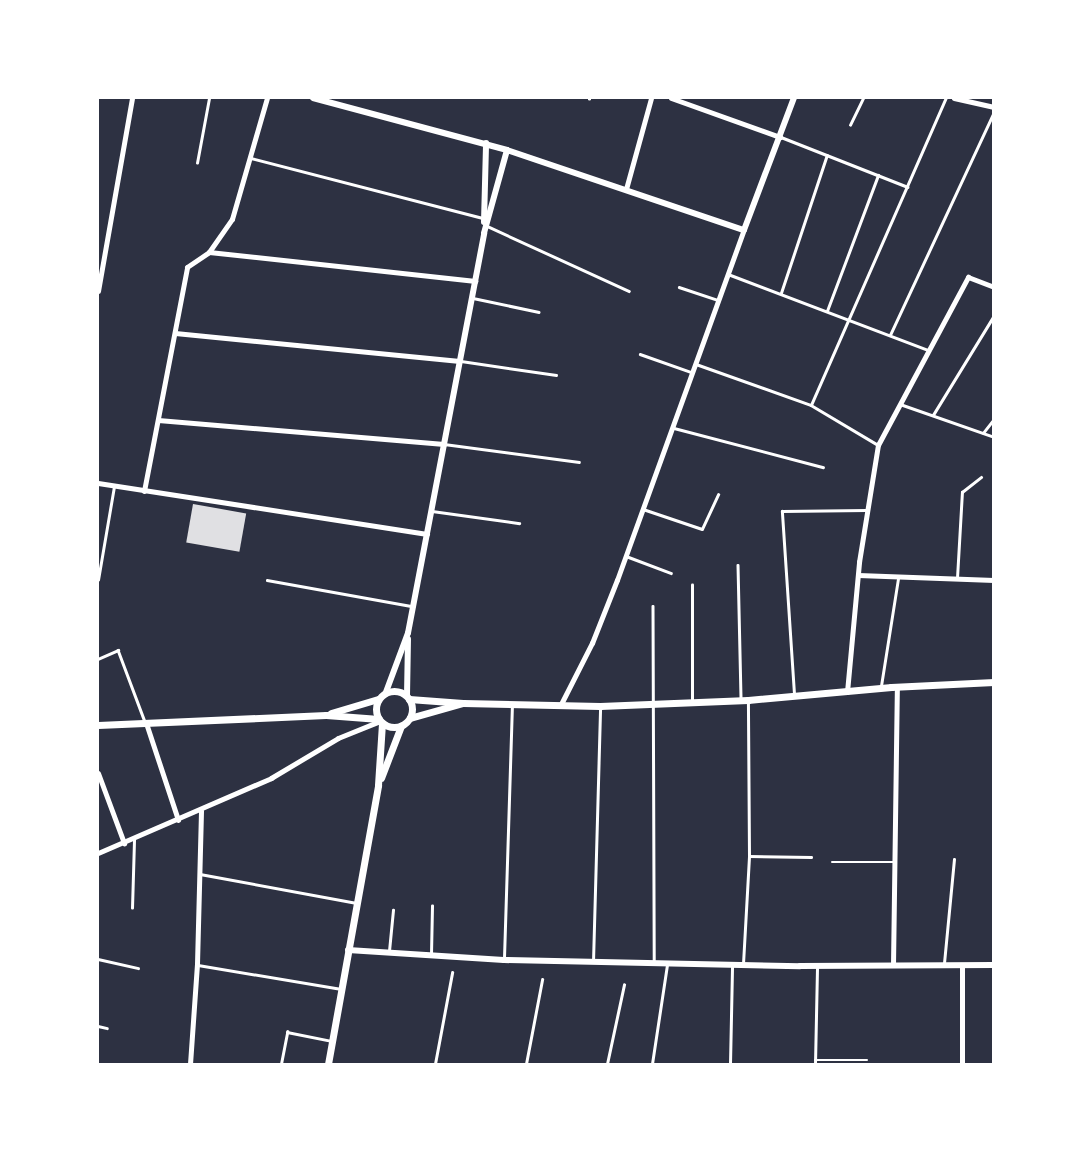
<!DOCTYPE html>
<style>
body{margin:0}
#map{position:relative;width:1091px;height:1162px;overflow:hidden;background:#2d3142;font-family:Mulish,sans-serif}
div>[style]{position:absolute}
.building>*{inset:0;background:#e0e0e3;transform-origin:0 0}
.service>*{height:2.5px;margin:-1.25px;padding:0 1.25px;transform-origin:1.25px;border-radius:1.25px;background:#fff}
.minor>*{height:5px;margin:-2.5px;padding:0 2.5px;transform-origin:2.5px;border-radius:2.5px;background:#fff}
.tertiary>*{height:6px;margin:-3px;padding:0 3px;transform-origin:3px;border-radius:3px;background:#fff}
.secondary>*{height:7px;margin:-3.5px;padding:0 3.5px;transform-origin:3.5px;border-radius:3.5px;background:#fff}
.secondary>.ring{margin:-3.5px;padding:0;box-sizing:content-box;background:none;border:7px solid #fff;border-radius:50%}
span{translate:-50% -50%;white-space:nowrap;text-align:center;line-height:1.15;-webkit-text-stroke:4px #fff;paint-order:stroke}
.frame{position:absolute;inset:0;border:99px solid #fff;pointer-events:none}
</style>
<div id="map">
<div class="building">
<i style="left:193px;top:504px;width:54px;height:39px;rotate:10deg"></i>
</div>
<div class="service">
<i style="left:589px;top:99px;width:1px;rotate:-90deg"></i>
<i style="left:850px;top:125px;width:30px;rotate:-64deg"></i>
<i style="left:781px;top:137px;width:136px;rotate:21.5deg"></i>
<i style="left:251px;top:158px;width:240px;rotate:14.5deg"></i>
<i style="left:197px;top:163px;width:66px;rotate:-79.5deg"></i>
<i style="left:487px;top:226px;width:156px;rotate:24.6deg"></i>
<i style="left:728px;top:274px;width:214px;rotate:20.8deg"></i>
<i style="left:679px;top:287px;width:41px;rotate:18.4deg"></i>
<i style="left:781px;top:293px;width:145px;rotate:-71.6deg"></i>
<i style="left:473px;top:298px;width:67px;rotate:12deg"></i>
<i style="left:827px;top:311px;width:145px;rotate:-69.4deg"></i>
<i style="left:890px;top:335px;width:246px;rotate:-65deg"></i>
<i style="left:640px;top:354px;width:54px;rotate:19.4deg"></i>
<i style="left:461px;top:361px;width:96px;rotate:8.4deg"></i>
<i style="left:696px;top:364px;width:122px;rotate:19.6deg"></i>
<i style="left:811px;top:405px;width:78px;rotate:30.8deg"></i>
<i style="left:900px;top:404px;width:100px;rotate:19.3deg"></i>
<i style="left:811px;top:405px;width:335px;rotate:-66.3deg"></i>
<i style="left:933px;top:415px;width:115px;rotate:-58.5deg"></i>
<i style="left:674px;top:428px;width:154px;rotate:14.7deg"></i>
<i style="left:983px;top:433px;width:18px;rotate:-52deg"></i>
<i style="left:444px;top:444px;width:136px;rotate:7.6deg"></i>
<i style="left:643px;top:509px;width:62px;rotate:18.7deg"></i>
<i style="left:702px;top:529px;width:38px;rotate:-65deg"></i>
<i style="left:432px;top:511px;width:88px;rotate:7.9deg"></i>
<i style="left:626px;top:556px;width:48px;rotate:20.7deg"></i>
<i style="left:738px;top:565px;width:134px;rotate:88.7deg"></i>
<i style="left:957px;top:578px;width:86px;rotate:-86.7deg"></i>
<i style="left:962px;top:492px;width:24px;rotate:-38deg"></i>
<i style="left:98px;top:580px;width:95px;rotate:-80.3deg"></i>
<i style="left:267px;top:580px;width:146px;rotate:10.2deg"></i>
<i style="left:653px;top:606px;width:356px;rotate:89.8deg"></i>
<i style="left:98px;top:659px;width:22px;rotate:-24deg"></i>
<i style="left:118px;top:650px;width:77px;rotate:69.4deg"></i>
<i style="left:881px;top:686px;width:108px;rotate:-81deg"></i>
<i style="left:794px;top:694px;width:183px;rotate:-93.8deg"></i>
<i style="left:782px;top:511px;width:84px;rotate:-0.7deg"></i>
<i style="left:692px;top:701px;width:116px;rotate:-90deg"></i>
<i style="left:749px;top:856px;width:62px;rotate:0.9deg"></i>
<i style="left:832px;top:862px;width:61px"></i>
<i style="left:200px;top:874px;width:159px;rotate:10.5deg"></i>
<i style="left:132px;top:908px;width:69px;rotate:-88.3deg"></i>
<i style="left:389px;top:951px;width:41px;rotate:-84.4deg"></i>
<i style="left:431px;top:954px;width:48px;rotate:-88.8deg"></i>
<i style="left:504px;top:958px;width:252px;rotate:-88.2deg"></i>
<i style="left:98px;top:959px;width:41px;rotate:12.7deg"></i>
<i style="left:593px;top:962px;width:255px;rotate:-88.4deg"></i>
<i style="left:944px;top:963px;width:104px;rotate:-84.5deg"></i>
<i style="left:743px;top:964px;width:108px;rotate:-86.8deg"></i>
<i style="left:749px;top:856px;width:154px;rotate:-90.4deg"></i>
<i style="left:198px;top:965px;width:145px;rotate:9.5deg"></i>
<i style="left:98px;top:1026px;width:9px;rotate:13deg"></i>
<i style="left:815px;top:1060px;width:52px"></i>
<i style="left:281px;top:1064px;width:33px;rotate:-79deg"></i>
<i style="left:287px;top:1032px;width:46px;rotate:11.3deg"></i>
<i style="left:435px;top:1064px;width:93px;rotate:-79.4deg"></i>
<i style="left:526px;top:1064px;width:86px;rotate:-79.2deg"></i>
<i style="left:607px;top:1064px;width:81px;rotate:-77.9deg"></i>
<i style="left:652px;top:1064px;width:100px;rotate:-81.4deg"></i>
<i style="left:730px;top:1064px;width:98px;rotate:-88.8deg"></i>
<i style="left:815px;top:1064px;width:98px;rotate:-88.8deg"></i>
</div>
<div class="minor">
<i style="left:671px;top:98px;width:116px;rotate:19.7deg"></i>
<i style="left:954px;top:98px;width:41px;rotate:12.7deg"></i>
<i style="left:626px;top:189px;width:94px;rotate:-74.6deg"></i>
<i style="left:209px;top:252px;width:268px;rotate:6.2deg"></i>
<i style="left:98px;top:291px;width:196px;rotate:-80deg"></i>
<i style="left:175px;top:333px;width:286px;rotate:5.6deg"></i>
<i style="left:158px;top:420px;width:287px;rotate:4.8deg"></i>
<i style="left:98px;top:483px;width:333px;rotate:8.8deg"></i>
<i style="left:144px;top:491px;width:228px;rotate:-79.1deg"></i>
<i style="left:187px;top:267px;width:27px;rotate:-34deg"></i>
<i style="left:209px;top:252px;width:40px;rotate:-55.1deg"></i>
<i style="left:232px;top:219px;width:126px;rotate:-73.9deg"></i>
<i style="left:858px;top:575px;width:136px;rotate:2.1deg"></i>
<i style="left:847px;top:692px;width:131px;rotate:-84.7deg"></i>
<i style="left:859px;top:562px;width:119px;rotate:-80.8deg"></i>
<i style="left:878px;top:445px;width:191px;rotate:-61.8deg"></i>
<i style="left:968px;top:277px;width:28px;rotate:21deg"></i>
<i style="left:560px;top:706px;width:71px;rotate:-63.1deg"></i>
<i style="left:592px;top:643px;width:68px;rotate:-68.4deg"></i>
<i style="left:617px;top:580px;width:372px;rotate:-70.1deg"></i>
<i style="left:146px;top:723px;width:102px;rotate:71.7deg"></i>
<i style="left:98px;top:773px;width:75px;rotate:69.6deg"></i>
<i style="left:98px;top:853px;width:189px;rotate:-23.4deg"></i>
<i style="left:271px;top:778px;width:78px;rotate:-30.8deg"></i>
<i style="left:338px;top:738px;width:45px;rotate:-22deg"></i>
<i style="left:893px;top:965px;width:278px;rotate:-89.2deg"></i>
<i style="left:190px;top:1064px;width:100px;rotate:-86deg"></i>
<i style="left:197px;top:964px;width:153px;rotate:-88.5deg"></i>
<i style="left:962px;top:1064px;width:99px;rotate:-90deg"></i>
</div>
<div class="tertiary">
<i style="left:313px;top:98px;width:201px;rotate:15deg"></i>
<i style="left:507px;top:150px;width:250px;rotate:18.7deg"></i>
<i style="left:744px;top:230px;width:141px;rotate:-69.3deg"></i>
<i style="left:484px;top:222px;width:79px;rotate:-88.5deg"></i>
<i style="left:386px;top:692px;width:63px;rotate:-69.6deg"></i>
<i style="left:408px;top:633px;width:407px;rotate:-79.2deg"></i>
<i style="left:484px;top:233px;width:86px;rotate:-74.5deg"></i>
<i style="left:407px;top:696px;width:57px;rotate:-89deg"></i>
<i style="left:348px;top:950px;width:156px;rotate:3.7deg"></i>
<i style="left:504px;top:960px;width:296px;rotate:1.2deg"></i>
<i style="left:800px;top:966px;width:194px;rotate:-0.3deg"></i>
</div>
<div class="secondary">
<i class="ring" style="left:376px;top:691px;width:29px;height:29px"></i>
<i style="left:409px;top:699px;width:54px;rotate:4.2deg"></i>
<i style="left:463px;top:703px;width:55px;rotate:164.2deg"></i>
<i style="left:463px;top:703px;width:137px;rotate:1.3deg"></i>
<i style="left:600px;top:706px;width:148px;rotate:-2.3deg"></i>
<i style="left:748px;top:700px;width:144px;rotate:-5.2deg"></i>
<i style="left:891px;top:687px;width:103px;rotate:-2.8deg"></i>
<i style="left:331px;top:713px;width:49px;rotate:-16.6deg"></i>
<i style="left:98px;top:725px;width:228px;rotate:-2.5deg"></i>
<i style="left:326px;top:715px;width:53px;rotate:4.3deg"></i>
<i style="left:381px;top:778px;width:56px;rotate:-69deg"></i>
<i style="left:328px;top:1064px;width:283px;rotate:-79.8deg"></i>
<i style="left:378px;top:785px;width:62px;rotate:-86.3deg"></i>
</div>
<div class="frame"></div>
</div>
